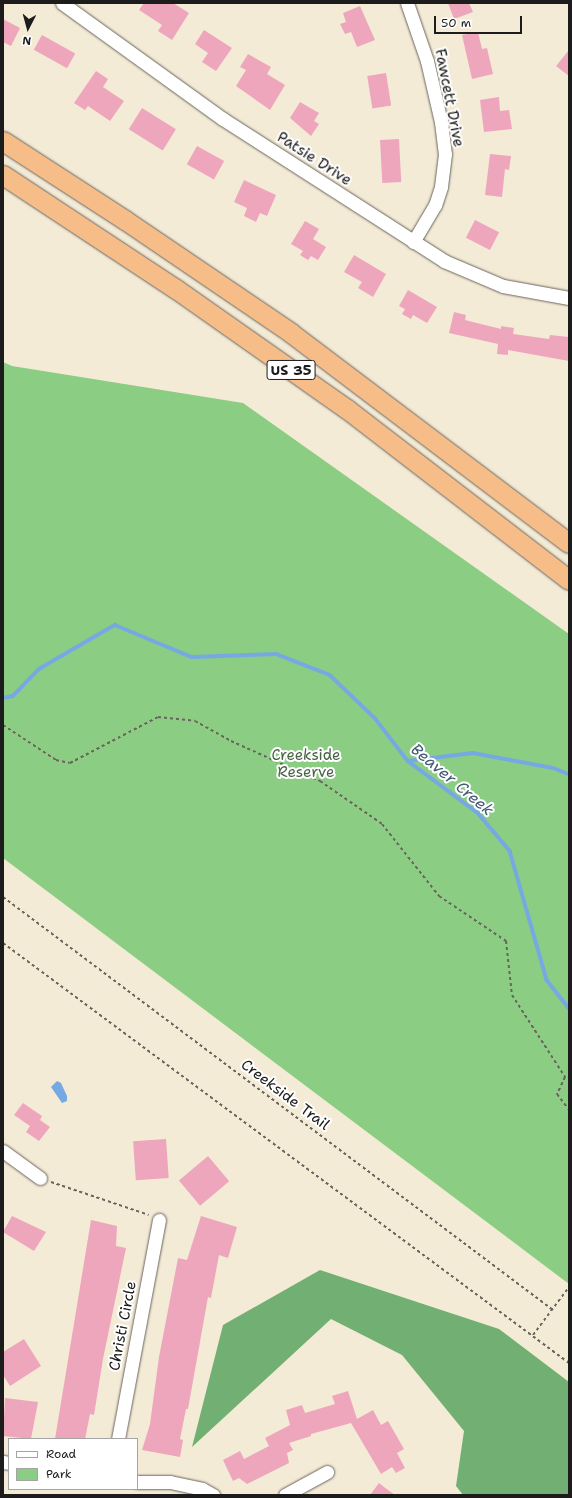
<!DOCTYPE html>
<style>
body{margin:0}
#map{position:relative;width:572px;height:1498px;overflow:hidden;background:#f4ebd6;font-family:"Shantell Sans",sans-serif}
div>[style]{position:absolute}
.green>*{inset:0;background:#8ccd84}
.forest>*{inset:0;background:#71b072}
.water>*{inset:0;background:#76a9e2}
.stream>*{height:3.5px;margin:-1.75px;padding:0 1.75px;transform-origin:1.75px;border-radius:1.75px;background:#76a9e2}
.building>*{inset:0;background:#eea6bd;transform-origin:0 0}
.path>*{height:2px;margin-top:-1px;transform-origin:0;background:repeating-linear-gradient(90deg,#68645d 0 3px,transparent 0 6px)}
.roads{filter:drop-shadow(0 0 1px #68645d) drop-shadow(0 0 1px #68645d)}
.minor>*{height:13px;margin:-6.5px;padding:0 6.5px;transform-origin:6.5px;border-radius:6.5px;background:#fff}
.highway>*{height:19px;margin:-9.5px;padding:0 9.5px;transform-origin:9.5px;border-radius:9.5px;background:#f7bd88}
span{translate:-50% -50%;white-space:nowrap;text-align:center;line-height:1.15;-webkit-text-stroke:4px #fff;paint-order:stroke}
.shield-label span{padding:1px 3px;background:#fff;border:1px solid;border-radius:3px;-webkit-text-stroke-width:0}
.shield-label{font-size:14px;color:#1c1c1c;font-weight:700}
.street-label{font-size:15px;color:#1c1c1c}
.park-label{font-size:15px;color:#496346}
.water-label{font-size:16px;color:#445b75;font-style:italic}
.frame{position:absolute;inset:0;border:4px solid #1c1c1c;pointer-events:none}
.legend{position:absolute;left:8px;top:1438px;width:130px;height:52px;box-sizing:border-box;background:#fff;border:1px solid #a4a4a4;margin:0;padding:5px 7px;list-style:none;font-size:12px;color:#1c1c1c}
.legend li{display:flex;align-items:center;gap:8px;height:20px}
.legend b{width:20px;border:1px solid #a4a4a4}
.north{position:absolute;left:8px;top:8px;width:40px;height:40px;-webkit-text-stroke:3px #fff;paint-order:stroke;rotate:186deg;font-size:11px;font-weight:700;line-height:16px;text-align:center;color:#1c1c1c}
.north::after{content:'';display:block;margin:auto;width:14px;height:18px;background:#1c1c1c;clip-path:polygon(50% 0,100% 100%,50% 72%,0 100%)}
.scale{position:absolute;left:434px;top:16px;width:88px;height:18px;box-sizing:border-box;border:2px solid #1c1c1c;border-top:0;padding-left:5px;font-size:12px;line-height:14px;white-space:nowrap;color:#1c1c1c;-webkit-text-stroke:3px #fff;paint-order:stroke}
</style>
<div id="map">
<div class="green">
<i style="clip-path:polygon(3px 362px,12px 366px,243px 403px,569px 634px,569px 1284px,3px 858px)"></i>
</div>
<div class="forest">
<i style="clip-path:polygon(320px 1270px,499px 1329px,569px 1382px,569px 1495px,463px 1495px,456px 1486px,464px 1431px,402px 1355px,331px 1319px,192px 1447px,223px 1325px)"></i>
</div>
<div class="water">
<i style="clip-path:polygon(57px 1081px,61px 1083px,67px 1096px,67px 1101px,62px 1103px,51px 1087px)"></i>
</div>
<div class="stream">
<i style="left:3px;top:698px;width:10px;rotate:-11deg"></i>
<i style="left:13px;top:696px;width:37px;rotate:-46deg"></i>
<i style="left:39px;top:669px;width:88px;rotate:-30.1deg"></i>
<i style="left:115px;top:625px;width:83px;rotate:22.6deg"></i>
<i style="left:192px;top:657px;width:84px;rotate:-2deg"></i>
<i style="left:276px;top:654px;width:58px;rotate:21.3deg"></i>
<i style="left:330px;top:675px;width:62px;rotate:43.7deg"></i>
<i style="left:375px;top:718px;width:54px;rotate:52.5deg"></i>
<i style="left:408px;top:761px;width:87px;rotate:36.6deg"></i>
<i style="left:478px;top:813px;width:50px;rotate:49.9deg"></i>
<i style="left:510px;top:851px;width:134px;rotate:74deg"></i>
<i style="left:547px;top:980px;width:36px;rotate:52deg"></i>
<i style="left:408px;top:761px;width:65px;rotate:-7deg"></i>
<i style="left:473px;top:753px;width:81px;rotate:10.6deg"></i>
<i style="left:553px;top:768px;width:17px;rotate:21deg"></i>
</div>
<div class="building">
<i style="clip-path:polygon(144px 3px,173px 3px,189px 13px,172px 40px,158px 31px,162px 25px,139px 10px)"></i>
<i style="clip-path:polygon(448px 3px,469px 3px,473px 12px,454px 19px)"></i>
<i style="clip-path:polygon(360px 6px,375px 40px,357px 47px,351px 32px,345px 34px,340px 24px,346px 22px,343px 13px)"></i>
<i style="clip-path:polygon(3px 19px,20px 28px,11px 46px,3px 42px)"></i>
<i style="clip-path:polygon(204px 30px,232px 48px,216px 71px,202px 62px,208px 53px,195px 44px)"></i>
<i style="clip-path:polygon(478px 32px,482px 49px,487px 48px,493px 74px,472px 79px,462px 35px)"></i>
<i style="left:42px;top:35px;width:38px;height:17px;rotate:29deg"></i>
<i style="clip-path:polygon(569px 50px,569px 76px,556px 66px)"></i>
<i style="clip-path:polygon(248px 54px,271px 67px,267px 74px,285px 85px,270px 110px,236px 86px,246px 70px,240px 67px)"></i>
<i style="clip-path:polygon(96px 71px,108px 79px,103px 87px,124px 101px,110px 121px,88px 106px,85px 110px,74px 103px)"></i>
<i style="left:386px;top:73px;width:33px;height:19px;rotate:81deg"></i>
<i style="clip-path:polygon(499px 97px,500px 111px,509px 110px,512px 129px,484px 132px,480px 100px)"></i>
<i style="clip-path:polygon(300px 102px,319px 113px,314px 121px,319px 124px,311px 136px,290px 118px)"></i>
<i style="left:142px;top:108px;width:40px;height:25px;rotate:32deg"></i>
<i style="left:399px;top:139px;width:43px;height:19px;rotate:87deg"></i>
<i style="left:197px;top:146px;width:31px;height:21px;rotate:29deg"></i>
<i style="clip-path:polygon(490px 154px,511px 156px,509px 170px,505px 169px,502px 197px,485px 195px)"></i>
<i style="clip-path:polygon(244px 180px,276px 195px,267px 216px,260px 213px,256px 222px,244px 216px,247px 208px,234px 202px)"></i>
<i style="left:475px;top:220px;width:27px;height:20px;rotate:27deg"></i>
<i style="clip-path:polygon(305px 221px,319px 229px,313px 239px,326px 247px,318px 260px,311px 256px,308px 260px,300px 255px,303px 251px,291px 244px)"></i>
<i style="clip-path:polygon(354px 255px,386px 274px,373px 297px,358px 288px,362px 282px,344px 272px)"></i>
<i style="clip-path:polygon(408px 290px,437px 307px,427px 323px,413px 315px,411px 319px,402px 314px,405px 309px,399px 306px)"></i>
<i style="clip-path:polygon(454px 312px,466px 315px,465px 320px,501px 329px,501px 326px,514px 328px,513px 334px,549px 339px,550px 335px,569px 337px,569px 361px,508px 350px,508px 355px,497px 354px,498px 344px,449px 333px)"></i>
<i style="clip-path:polygon(23px 1103px,42px 1116px,40px 1120px,50px 1127px,39px 1141px,26px 1132px,30px 1126px,14px 1115px)"></i>
<i style="left:166px;top:1139px;width:39px;height:33px;rotate:86deg"></i>
<i style="left:208px;top:1156px;width:33px;height:38px;rotate:50deg"></i>
<i style="clip-path:polygon(12px 1216px,46px 1232px,34px 1251px,3px 1232px)"></i>
<i style="clip-path:polygon(201px 1216px,237px 1227px,228px 1258px,219px 1255px,211px 1298px,208px 1297px,188px 1409px,186px 1409px,180px 1439px,183px 1440px,180px 1457px,142px 1450px,150px 1424px,159px 1357px,178px 1258px,187px 1260px)"></i>
<i style="clip-path:polygon(91px 1220px,117px 1226px,116px 1246px,126px 1248px,103px 1359px,94px 1415px,90px 1414px,85px 1439px,55px 1439px)"></i>
<i style="clip-path:polygon(24px 1339px,41px 1366px,10px 1386px,3px 1375px,3px 1352px)"></i>
<i style="clip-path:polygon(348px 1391px,357px 1419px,373px 1410px,381px 1425px,388px 1421px,404px 1449px,397px 1453px,405px 1468px,396px 1473px,392px 1467px,381px 1474px,351px 1423px,311px 1434px,311px 1436px,289px 1443px,293px 1450px,287px 1453px,289px 1463px,247px 1484px,239px 1478px,233px 1481px,223px 1460px,240px 1451px,244px 1459px,269px 1446px,265px 1438px,290px 1425px,286px 1410px,302px 1405px,305px 1413px,335px 1404px,332px 1396px)"></i>
<i style="clip-path:polygon(5px 1398px,38px 1402px,31px 1439px,3px 1436px)"></i>
<i style="clip-path:polygon(379px 1483px,384px 1487px,395px 1495px,370px 1495px)"></i>
</div>
<div class="path">
<i style="left:3px;top:725px;width:64px;rotate:33.4deg"></i>
<i style="left:56px;top:760px;width:14px;rotate:12deg"></i>
<i style="left:70px;top:763px;width:99px;rotate:-27.6deg"></i>
<i style="left:158px;top:717px;width:37px;rotate:6deg"></i>
<i style="left:195px;top:721px;width:41px;rotate:29.1deg"></i>
<i style="left:231px;top:741px;width:98px;rotate:24.2deg"></i>
<i style="left:320px;top:781px;width:75px;rotate:34.7deg"></i>
<i style="left:382px;top:824px;width:92px;rotate:51.6deg"></i>
<i style="left:439px;top:896px;width:81px;rotate:33.9deg"></i>
<i style="left:506px;top:941px;width:54px;rotate:83.7deg"></i>
<i style="left:512px;top:995px;width:98px;rotate:57.1deg"></i>
<i style="left:565px;top:1077px;width:19px;rotate:115deg"></i>
<i style="left:557px;top:1094px;width:20px;rotate:53deg"></i>
<i style="left:3px;top:897px;width:688px;rotate:36.9deg"></i>
<i style="left:3px;top:943px;width:705px;rotate:36.58deg"></i>
<i style="left:51px;top:1182px;width:103px;rotate:18.6deg"></i>
<i style="left:533px;top:1335px;width:60px;rotate:-53.1deg"></i>
</div>
<div class="roads">
<div class="minor">
<i style="left:62px;top:3px;width:198px;rotate:35.8deg"></i>
<i style="left:223px;top:119px;width:263px;rotate:32.7deg"></i>
<i style="left:444px;top:261px;width:64px;rotate:23deg"></i>
<i style="left:503px;top:286px;width:67px;rotate:10.3deg"></i>
<i style="left:407px;top:3px;width:61px;rotate:71deg"></i>
<i style="left:427px;top:61px;width:63px;rotate:77.1deg"></i>
<i style="left:441px;top:122px;width:32px;rotate:83deg"></i>
<i style="left:445px;top:154px;width:33px;rotate:97deg"></i>
<i style="left:441px;top:187px;width:19px;rotate:108deg"></i>
<i style="left:435px;top:205px;width:43px;rotate:120.7deg"></i>
<i style="left:3px;top:1151px;width:46px;rotate:36.1deg"></i>
<i style="left:118px;top:1439px;width:223px;rotate:-79.4deg"></i>
<i style="left:3px;top:1462px;width:6px;rotate:9deg"></i>
<i style="left:137px;top:1482px;width:33px"></i>
<i style="left:170px;top:1482px;width:33px;rotate:12deg"></i>
<i style="left:202px;top:1489px;width:13px;rotate:29deg"></i>
<i style="left:285px;top:1495px;width:48px;rotate:-28.7deg"></i>
</div>
<div class="highway">
<i style="left:3px;top:141px;width:145px;rotate:32.9deg"></i>
<i style="left:125px;top:220px;width:201px;rotate:34.2deg"></i>
<i style="left:291px;top:333px;width:348px;rotate:37.1deg"></i>
<i style="left:3px;top:175px;width:207px;rotate:33.4deg"></i>
<i style="left:176px;top:289px;width:209px;rotate:35.1deg"></i>
<i style="left:347px;top:409px;width:280px;rotate:37.6deg"></i>
</div>
</div>
<div class="shield-label">
<span style="left:291px;top:370px">US 35</span>
</div>
<div class="street-label">
<span style="left:449px;top:98px;rotate:79deg">Fawcett Drive</span>
<span style="left:314px;top:159px;rotate:33deg">Patsie Drive</span>
<span style="left:285px;top:1095px;rotate:37deg">Creekside Trail</span>
<span style="left:123px;top:1326px;rotate:-79deg">Christi Circle</span>
</div>
<div class="park-label">
<span style="left:306px;top:764px">Creekside<br>Reserve</span>
</div>
<div class="water-label">
<span style="left:452px;top:780px;rotate:40deg">Beaver Creek</span>
</div>
<div class="frame"></div>
<ul class="legend">
<li><b style="height:5px;background:#fff"></b>Road</li>
<li><b style="height:11px;background:#8ccd84"></b>Park</li>
</ul>
<div class="north">N</div>
<div class="scale">50 m</div>
</div>
